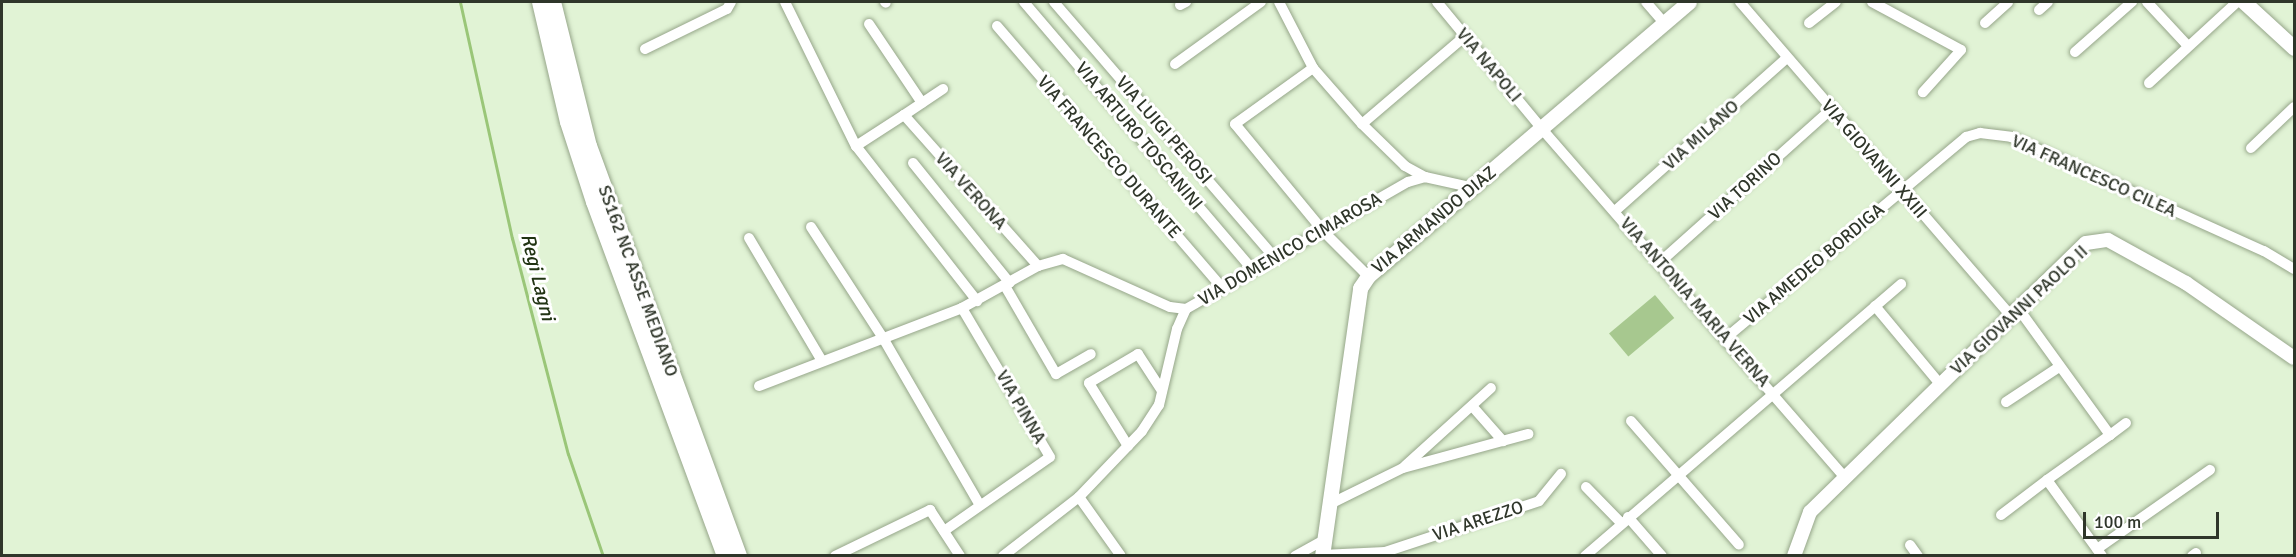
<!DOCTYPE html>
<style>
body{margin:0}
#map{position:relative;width:2296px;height:557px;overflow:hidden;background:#e1f3d5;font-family:Signika,sans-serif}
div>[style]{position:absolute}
.green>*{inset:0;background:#a7c88f;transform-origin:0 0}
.stream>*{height:3px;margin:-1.5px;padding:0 1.5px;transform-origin:1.5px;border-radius:1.5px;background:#9ac678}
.roads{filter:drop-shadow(0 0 2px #96a68a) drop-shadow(0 0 2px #96a68a)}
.minor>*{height:10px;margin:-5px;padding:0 5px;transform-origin:5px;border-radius:5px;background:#fff}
.tertiary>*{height:14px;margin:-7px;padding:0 7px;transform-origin:7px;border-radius:7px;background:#fff}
.secondary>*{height:15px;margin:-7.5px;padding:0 7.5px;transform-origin:7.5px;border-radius:7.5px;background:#fff}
.trunk>*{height:16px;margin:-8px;padding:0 8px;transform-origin:8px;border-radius:8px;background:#fff}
span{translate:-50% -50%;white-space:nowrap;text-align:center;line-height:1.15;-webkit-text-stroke:6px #fff;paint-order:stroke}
.street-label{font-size:18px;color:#2f362a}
.water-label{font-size:20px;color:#213313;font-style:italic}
.frame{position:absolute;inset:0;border:3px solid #2f362a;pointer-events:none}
.scale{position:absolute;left:2083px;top:512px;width:136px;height:27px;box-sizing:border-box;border:3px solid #2f362a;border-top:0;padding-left:8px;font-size:18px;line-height:21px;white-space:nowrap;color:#2f362a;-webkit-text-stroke:4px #fff;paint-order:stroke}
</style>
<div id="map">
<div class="green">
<i style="left:1655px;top:295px;width:30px;height:60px;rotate:50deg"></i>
</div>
<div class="stream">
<i style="left:460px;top:2px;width:242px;rotate:77.6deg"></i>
<i style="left:512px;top:238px;width:223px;rotate:75.5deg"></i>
<i style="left:568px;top:454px;width:108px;rotate:71.1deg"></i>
</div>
<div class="roads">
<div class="minor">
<i style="left:785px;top:2px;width:161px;rotate:63.8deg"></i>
<i style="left:856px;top:146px;width:57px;rotate:-32.9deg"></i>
<i style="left:904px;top:115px;width:202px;rotate:48.4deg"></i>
<i style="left:885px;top:2px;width:1px;rotate:45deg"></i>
<i style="left:1024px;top:2px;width:353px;rotate:49.5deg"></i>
<i style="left:1054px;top:2px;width:338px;rotate:49.2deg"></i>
<i style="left:1279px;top:2px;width:74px;rotate:62.7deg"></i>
<i style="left:1313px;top:68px;width:74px;rotate:48.8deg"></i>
<i style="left:1362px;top:124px;width:60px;rotate:44.3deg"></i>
<i style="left:1405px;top:166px;width:23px;rotate:29deg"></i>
<i style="left:1437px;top:2px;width:165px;rotate:50.4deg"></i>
<i style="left:1542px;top:129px;width:461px;rotate:49deg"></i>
<i style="left:1646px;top:2px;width:28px;rotate:49deg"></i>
<i style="left:1740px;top:2px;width:413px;rotate:49.2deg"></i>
<i style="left:1872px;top:2px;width:101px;rotate:28.3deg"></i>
<i style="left:1961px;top:50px;width:57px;rotate:132.1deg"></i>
<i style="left:2147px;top:2px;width:59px;rotate:47.1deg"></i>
<i style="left:1180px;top:5px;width:7px;rotate:-27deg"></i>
<i style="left:2039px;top:10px;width:12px;rotate:-42deg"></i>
<i style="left:1809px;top:23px;width:34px;rotate:-38deg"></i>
<i style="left:1985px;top:23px;width:31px;rotate:-42deg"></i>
<i style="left:869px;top:24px;width:95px;rotate:56.1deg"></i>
<i style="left:997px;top:26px;width:345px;rotate:49.3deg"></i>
<i style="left:645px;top:49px;width:91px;rotate:-26deg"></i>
<i style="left:727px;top:9px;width:8px;rotate:-60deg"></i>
<i style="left:2075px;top:52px;width:76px;rotate:-41.3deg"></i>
<i style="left:1175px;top:64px;width:106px;rotate:-35.8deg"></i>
<i style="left:1313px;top:68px;width:96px;rotate:144.3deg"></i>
<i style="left:1235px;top:124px;width:140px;rotate:50.5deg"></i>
<i style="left:1324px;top:232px;width:62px;rotate:45deg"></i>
<i style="left:2149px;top:83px;width:120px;rotate:-42.6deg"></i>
<i style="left:904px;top:115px;width:47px;rotate:-33.7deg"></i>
<i style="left:1362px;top:124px;width:135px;rotate:-40.5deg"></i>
<i style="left:856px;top:146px;width:197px;rotate:52deg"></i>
<i style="left:2251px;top:148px;width:59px;rotate:-43.6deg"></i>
<i style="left:913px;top:163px;width:154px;rotate:51.1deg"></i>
<i style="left:1615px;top:211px;width:230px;rotate:-41.7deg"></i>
<i style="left:811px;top:227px;width:132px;rotate:57deg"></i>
<i style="left:883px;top:338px;width:193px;rotate:59.9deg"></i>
<i style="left:749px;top:238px;width:143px;rotate:59.3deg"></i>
<i style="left:1659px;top:263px;width:229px;rotate:-41.8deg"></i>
<i style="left:1005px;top:286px;width:102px;rotate:59.9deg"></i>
<i style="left:1056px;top:374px;width:40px;rotate:-29.7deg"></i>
<i style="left:1875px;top:306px;width:102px;rotate:50.2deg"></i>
<i style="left:2018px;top:308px;width:157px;rotate:54.1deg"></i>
<i style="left:2110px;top:435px;width:77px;rotate:144.5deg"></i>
<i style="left:2047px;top:480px;width:94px;rotate:54.1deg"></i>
<i style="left:1727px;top:337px;width:312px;rotate:-39.9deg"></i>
<i style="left:1966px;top:137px;width:15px;rotate:-16deg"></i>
<i style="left:1980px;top:133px;width:31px;rotate:7deg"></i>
<i style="left:2011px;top:137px;width:277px;rotate:24.3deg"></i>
<i style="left:2264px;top:251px;width:35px;rotate:31deg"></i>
<i style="left:759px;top:386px;width:217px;rotate:-21deg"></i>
<i style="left:962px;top:308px;width:87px;rotate:-28.9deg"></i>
<i style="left:1038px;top:266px;width:26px;rotate:-16deg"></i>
<i style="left:1063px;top:259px;width:117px;rotate:24.2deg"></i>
<i style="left:1170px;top:307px;width:16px;rotate:7deg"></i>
<i style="left:1186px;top:309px;width:256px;rotate:-29.8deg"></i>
<i style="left:1408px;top:182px;width:18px;rotate:-16deg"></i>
<i style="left:1425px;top:177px;width:50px;rotate:12.7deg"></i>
<i style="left:2006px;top:402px;width:64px;rotate:-33.4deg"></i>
<i style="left:1472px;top:406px;width:47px;rotate:48.5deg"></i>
<i style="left:1631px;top:421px;width:164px;rotate:48.9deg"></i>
<i style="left:2110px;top:435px;width:20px;rotate:-37deg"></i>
<i style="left:1128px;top:446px;width:74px;rotate:-121.8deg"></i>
<i style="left:1089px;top:383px;width:57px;rotate:-30.6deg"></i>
<i style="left:1138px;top:354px;width:44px;rotate:57deg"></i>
<i style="left:1405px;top:466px;width:116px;rotate:-42.2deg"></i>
<i style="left:1586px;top:487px;width:50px;rotate:45.8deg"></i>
<i style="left:1079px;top:497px;width:72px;rotate:54.6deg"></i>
<i style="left:1330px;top:504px;width:81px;rotate:-26.3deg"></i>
<i style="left:1403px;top:468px;width:130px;rotate:-15.2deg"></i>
<i style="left:2001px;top:515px;width:58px;rotate:-37.3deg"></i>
<i style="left:1628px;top:517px;width:52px;rotate:48.9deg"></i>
<i style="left:944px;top:531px;width:129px;rotate:-34.9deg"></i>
<i style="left:1050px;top:457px;width:173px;rotate:-120.6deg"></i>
<i style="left:1910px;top:545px;width:14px;rotate:54deg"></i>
<i style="left:2097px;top:549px;width:138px;rotate:-35deg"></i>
<i style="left:1322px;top:555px;width:63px;rotate:-2.7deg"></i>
<i style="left:1385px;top:552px;width:162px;rotate:-18.3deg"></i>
<i style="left:1539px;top:501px;width:35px;rotate:-51deg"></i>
<i style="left:835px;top:556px;width:106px;rotate:-25.8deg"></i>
<i style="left:930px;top:510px;width:55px;rotate:56.9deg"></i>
<i style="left:1003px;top:556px;width:96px;rotate:-37.8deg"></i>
<i style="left:1079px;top:497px;width:91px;rotate:-46.3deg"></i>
<i style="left:1142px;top:431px;width:31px;rotate:-57deg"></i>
<i style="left:1159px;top:405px;width:78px;rotate:-76.7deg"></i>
<i style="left:1177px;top:329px;width:22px;rotate:-66deg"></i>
<i style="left:1295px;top:556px;width:33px;rotate:-29deg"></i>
<i style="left:1585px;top:556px;width:417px;rotate:-40.7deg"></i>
<i style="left:2192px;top:556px;width:5px;rotate:-37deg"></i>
</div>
<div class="tertiary">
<i style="left:1794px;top:556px;width:47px;rotate:-70deg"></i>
<i style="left:1810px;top:512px;width:385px;rotate:-44.3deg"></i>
<i style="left:2086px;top:243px;width:22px;rotate:-8deg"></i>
<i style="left:2108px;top:240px;width:89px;rotate:28.9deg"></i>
<i style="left:2186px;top:283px;width:131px;rotate:34.8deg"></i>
</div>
<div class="secondary">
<i style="left:2244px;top:2px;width:68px;rotate:42.6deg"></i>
<i style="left:1322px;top:556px;width:271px;rotate:-81.9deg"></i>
<i style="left:1360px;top:288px;width:14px;rotate:-56deg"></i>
<i style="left:1368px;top:276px;width:422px;rotate:-40.5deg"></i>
</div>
<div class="trunk">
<i style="left:540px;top:2px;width:123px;rotate:76.9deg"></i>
<i style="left:568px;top:122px;width:84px;rotate:72deg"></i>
<i style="left:594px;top:202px;width:377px;rotate:69.7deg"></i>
<i style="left:553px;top:2px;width:148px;rotate:76deg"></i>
<i style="left:589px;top:146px;width:437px;rotate:69.9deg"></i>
</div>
</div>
<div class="street-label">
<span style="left:1489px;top:65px;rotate:50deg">VIA NAPOLI</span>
<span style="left:1164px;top:130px;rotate:49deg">VIA LUIGI PEROSI</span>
<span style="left:1701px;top:135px;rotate:-42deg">VIA MILANO</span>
<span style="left:1139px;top:136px;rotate:50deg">VIA ARTURO TOSCANINI</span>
<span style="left:1109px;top:157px;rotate:49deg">VIA FRANCESCO DURANTE</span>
<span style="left:1874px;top:159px;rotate:49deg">VIA GIOVANNI XXIII</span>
<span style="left:2094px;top:176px;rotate:24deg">VIA FRANCESCO CILEA</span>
<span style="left:1745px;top:186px;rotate:-42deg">VIA TORINO</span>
<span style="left:971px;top:191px;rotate:48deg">VIA VERONA</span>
<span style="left:1434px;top:220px;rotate:-40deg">VIA ARMANDO DIAZ</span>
<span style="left:1290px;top:249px;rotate:-30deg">VIA DOMENICO CIMAROSA</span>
<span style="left:1814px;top:264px;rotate:-40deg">VIA AMEDEO BORDIGA</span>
<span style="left:638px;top:281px;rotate:70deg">SS162 NC ASSE MEDIANO</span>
<span style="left:1695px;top:302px;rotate:49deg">VIA ANTONIA MARIA VERNA</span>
<span style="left:2019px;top:310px;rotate:-43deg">VIA GIOVANNI PAOLO II</span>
<span style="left:1021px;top:407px;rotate:60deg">VIA PINNA</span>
<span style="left:1478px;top:521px;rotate:-18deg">VIA AREZZO</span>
</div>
<div class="water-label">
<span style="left:538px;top:277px;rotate:76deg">Regi Lagni</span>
</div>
<div class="frame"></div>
<div class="scale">100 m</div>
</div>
